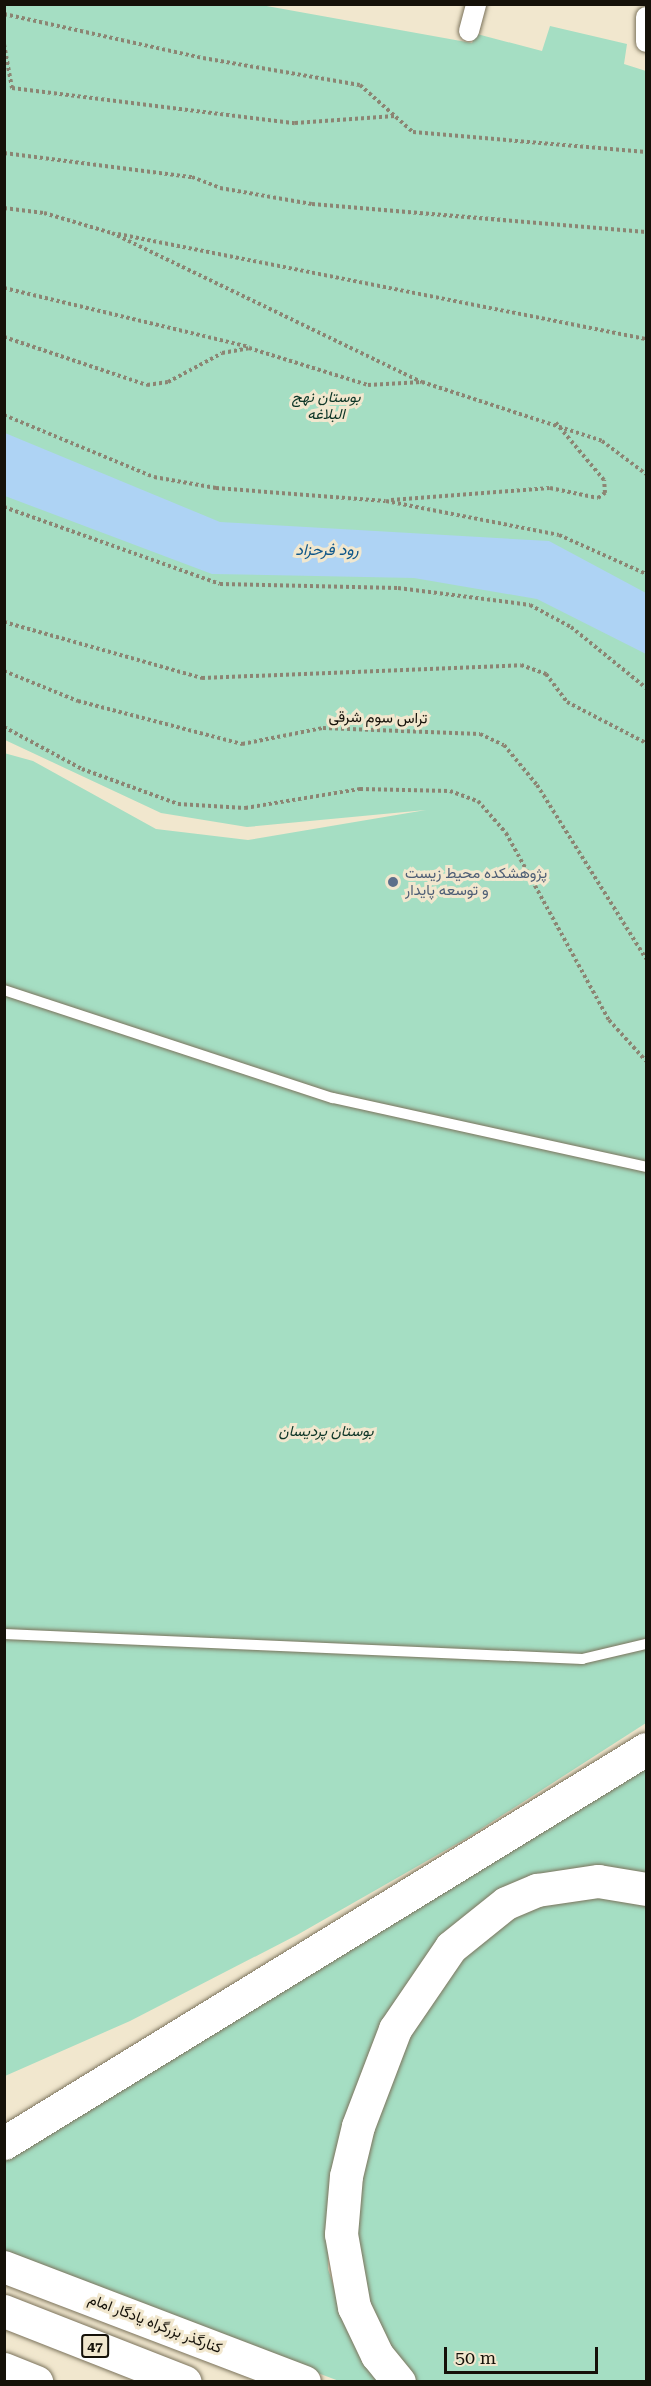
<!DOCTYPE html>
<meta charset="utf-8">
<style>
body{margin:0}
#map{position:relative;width:651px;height:2386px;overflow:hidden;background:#f1e7ce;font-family:"Roboto Serif",Vazirmatn,serif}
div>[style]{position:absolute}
.green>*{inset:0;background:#a5dec3}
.water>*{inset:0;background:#aed3f4}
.path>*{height:4px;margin-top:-2px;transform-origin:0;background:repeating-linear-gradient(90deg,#8c8573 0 3px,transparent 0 6px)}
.roads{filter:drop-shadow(0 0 2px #7b735c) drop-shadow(0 0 2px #7b735c)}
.lane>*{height:10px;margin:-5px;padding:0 5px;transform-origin:5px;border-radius:5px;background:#fff}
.street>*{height:20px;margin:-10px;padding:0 10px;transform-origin:10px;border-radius:10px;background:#fff}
.primary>*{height:32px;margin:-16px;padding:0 16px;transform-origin:16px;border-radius:16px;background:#fff}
.highway>*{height:33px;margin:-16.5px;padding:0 16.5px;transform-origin:16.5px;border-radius:16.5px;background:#fff}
.dots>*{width:16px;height:16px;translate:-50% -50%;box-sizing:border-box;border:3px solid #f1e7ce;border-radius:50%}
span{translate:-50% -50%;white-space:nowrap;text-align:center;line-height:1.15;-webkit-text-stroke:6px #f1e7ce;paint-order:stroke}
.shield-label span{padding:2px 4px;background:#f1e7ce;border:2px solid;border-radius:4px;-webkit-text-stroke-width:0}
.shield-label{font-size:14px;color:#151109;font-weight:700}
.park-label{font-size:15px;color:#0d3526;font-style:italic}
.street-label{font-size:15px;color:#151109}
.service-label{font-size:15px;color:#4e5e75}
.left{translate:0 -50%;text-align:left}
.water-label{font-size:16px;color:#105789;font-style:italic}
.frame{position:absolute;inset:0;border:6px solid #151109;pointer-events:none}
.scale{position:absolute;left:444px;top:2347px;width:154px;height:27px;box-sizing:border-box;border:3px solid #151109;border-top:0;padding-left:8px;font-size:18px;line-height:21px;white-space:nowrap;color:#151109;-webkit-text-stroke:4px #f1e7ce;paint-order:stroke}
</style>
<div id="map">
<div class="green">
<i style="clip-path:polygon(5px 5px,261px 5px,472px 43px,477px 34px,542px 51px,550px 26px,627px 44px,624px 64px,646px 71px,646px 1723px,467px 1838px,297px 1935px,130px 2021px,5px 2076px,4px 753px,33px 761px,156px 829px,248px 840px,426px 810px,247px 827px,161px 813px,5px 740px)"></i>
<i style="clip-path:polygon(646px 1759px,646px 1879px,458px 1926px,329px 2198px,328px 2269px,350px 2335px,382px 2381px,339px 2381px,5px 2255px,4px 2153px)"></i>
<i style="clip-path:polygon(646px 1895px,646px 2381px,413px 2382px,392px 2358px,356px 2276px,355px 2193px,393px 2056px,461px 1952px,545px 1897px)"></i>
</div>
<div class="water">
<i style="clip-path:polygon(5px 433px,220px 522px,549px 541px,646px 593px,646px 654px,537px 599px,414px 578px,212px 574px,5px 496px)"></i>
</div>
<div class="path">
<i style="left:4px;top:14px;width:204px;rotate:12.5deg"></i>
<i style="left:203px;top:58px;width:159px;rotate:9.8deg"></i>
<i style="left:360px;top:85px;width:71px;rotate:41.6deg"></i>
<i style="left:413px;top:132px;width:234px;rotate:4.9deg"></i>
<i style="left:4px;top:44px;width:45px;rotate:79.7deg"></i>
<i style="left:12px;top:88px;width:285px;rotate:7.1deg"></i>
<i style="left:295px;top:123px;width:100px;rotate:-4deg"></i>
<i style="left:4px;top:153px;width:190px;rotate:7.3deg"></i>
<i style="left:192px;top:177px;width:30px;rotate:21deg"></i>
<i style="left:220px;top:188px;width:93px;rotate:9.9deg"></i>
<i style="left:312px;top:204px;width:335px;rotate:4.8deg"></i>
<i style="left:4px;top:208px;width:40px;rotate:7.1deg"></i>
<i style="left:44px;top:213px;width:71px;rotate:16.4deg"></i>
<i style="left:112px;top:233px;width:344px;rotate:25.7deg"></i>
<i style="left:422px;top:382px;width:189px;rotate:18.1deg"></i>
<i style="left:602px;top:441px;width:55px;rotate:36.9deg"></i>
<i style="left:118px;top:234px;width:538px;rotate:11.25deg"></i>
<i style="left:4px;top:288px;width:252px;rotate:13.5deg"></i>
<i style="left:4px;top:337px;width:151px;rotate:18.6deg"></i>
<i style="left:147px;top:385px;width:21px;rotate:-8deg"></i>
<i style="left:168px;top:382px;width:61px;rotate:-28.2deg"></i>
<i style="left:222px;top:353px;width:27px;rotate:-10deg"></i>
<i style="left:249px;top:348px;width:125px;rotate:17.3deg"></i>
<i style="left:368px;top:385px;width:54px;rotate:-3.2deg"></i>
<i style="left:4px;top:415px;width:162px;rotate:22.5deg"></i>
<i style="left:154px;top:477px;width:63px;rotate:10.1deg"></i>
<i style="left:216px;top:488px;width:170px;rotate:4.4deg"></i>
<i style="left:386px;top:501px;width:176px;rotate:11.1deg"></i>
<i style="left:559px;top:535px;width:95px;rotate:24.1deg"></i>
<i style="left:391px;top:500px;width:159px;rotate:-4.3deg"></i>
<i style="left:550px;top:488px;width:49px;rotate:11.8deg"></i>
<i style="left:598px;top:498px;width:9px;rotate:-36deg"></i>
<i style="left:605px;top:493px;width:13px;rotate:-94deg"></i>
<i style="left:604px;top:480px;width:75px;rotate:-130.1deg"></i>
<i style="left:4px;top:507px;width:229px;rotate:19.6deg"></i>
<i style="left:220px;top:584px;width:178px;rotate:1.3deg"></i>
<i style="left:398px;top:588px;width:133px;rotate:7.3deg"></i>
<i style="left:530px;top:605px;width:47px;rotate:28.2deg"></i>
<i style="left:571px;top:627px;width:97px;rotate:39.1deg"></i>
<i style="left:4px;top:622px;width:206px;rotate:15.8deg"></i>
<i style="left:202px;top:678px;width:319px;rotate:-2.3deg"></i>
<i style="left:521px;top:665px;width:27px;rotate:20deg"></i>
<i style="left:546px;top:674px;width:35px;rotate:53deg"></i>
<i style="left:567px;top:702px;width:89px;rotate:27.4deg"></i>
<i style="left:4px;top:671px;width:80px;rotate:22.1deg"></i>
<i style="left:78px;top:701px;width:170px;rotate:14.7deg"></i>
<i style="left:242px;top:744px;width:83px;rotate:-11.2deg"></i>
<i style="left:323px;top:728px;width:157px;rotate:2.2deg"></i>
<i style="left:480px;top:734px;width:26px;rotate:25deg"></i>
<i style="left:504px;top:745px;width:52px;rotate:50.5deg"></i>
<i style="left:537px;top:785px;width:205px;rotate:57.9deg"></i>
<i style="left:4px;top:727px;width:89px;rotate:28.3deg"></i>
<i style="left:82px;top:769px;width:102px;rotate:20deg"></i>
<i style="left:178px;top:804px;width:67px;rotate:3.4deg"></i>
<i style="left:245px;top:808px;width:117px;rotate:-9.4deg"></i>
<i style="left:360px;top:789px;width:90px;rotate:1.3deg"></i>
<i style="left:450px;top:791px;width:30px;rotate:20deg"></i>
<i style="left:478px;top:801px;width:43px;rotate:48.8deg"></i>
<i style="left:506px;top:833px;width:213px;rotate:61.2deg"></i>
<i style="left:609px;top:1020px;width:55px;rotate:47.9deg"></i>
</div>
<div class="roads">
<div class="lane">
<i style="left:4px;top:990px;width:346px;rotate:18.2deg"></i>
<i style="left:333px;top:1098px;width:321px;rotate:12.4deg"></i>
<i style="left:4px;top:1634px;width:579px;rotate:2.48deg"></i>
<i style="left:582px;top:1659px;width:66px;rotate:-13.2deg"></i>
</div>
<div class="street">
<i style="left:646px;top:17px;width:25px;rotate:90deg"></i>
<i style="left:469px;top:31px;width:28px;rotate:-75deg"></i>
</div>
<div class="primary">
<i style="left:4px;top:2267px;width:322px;rotate:20.9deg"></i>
</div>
<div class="highway">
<i style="left:4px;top:2143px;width:753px;rotate:-31.54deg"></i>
<i style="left:4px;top:2311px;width:194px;rotate:21.4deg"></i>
<i style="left:4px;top:2369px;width:35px;rotate:22deg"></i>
<i style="left:399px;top:2382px;width:35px;rotate:-129deg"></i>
<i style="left:377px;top:2355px;width:53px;rotate:-115.6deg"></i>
<i style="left:354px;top:2307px;width:74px;rotate:-100.1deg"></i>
<i style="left:341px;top:2234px;width:58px;rotate:-85.1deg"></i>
<i style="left:346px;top:2176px;width:51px;rotate:-76.5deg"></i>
<i style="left:358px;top:2126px;width:104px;rotate:-69.1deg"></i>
<i style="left:395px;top:2029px;width:99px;rotate:-55.7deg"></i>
<i style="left:451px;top:1947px;width:70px;rotate:-38.7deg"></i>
<i style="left:506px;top:1903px;width:34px;rotate:-23deg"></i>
<i style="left:537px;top:1890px;width:62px;rotate:-8.4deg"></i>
<i style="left:598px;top:1881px;width:49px;rotate:9.5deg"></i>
</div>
</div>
<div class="dots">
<i style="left:393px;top:882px;background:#5c6f8a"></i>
</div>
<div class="shield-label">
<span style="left:95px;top:2346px">47</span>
</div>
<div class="park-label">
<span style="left:326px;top:406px">بوستان نهج<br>البلاغه</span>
<span style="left:326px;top:1432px">بوستان پردیسان</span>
</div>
<div class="street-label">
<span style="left:378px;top:718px;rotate:1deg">تراس سوم شرقی</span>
<span style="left:155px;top:2324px;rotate:21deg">کنارگذر بزرگراه یادگار امام</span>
</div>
<div class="service-label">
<span class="left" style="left:405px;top:882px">پژوهشکده محیط زیست<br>و توسعه پایدار</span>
</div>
<div class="water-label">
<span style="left:327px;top:550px">رود فرحزاد</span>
</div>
<div class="frame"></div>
<div class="scale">50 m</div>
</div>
